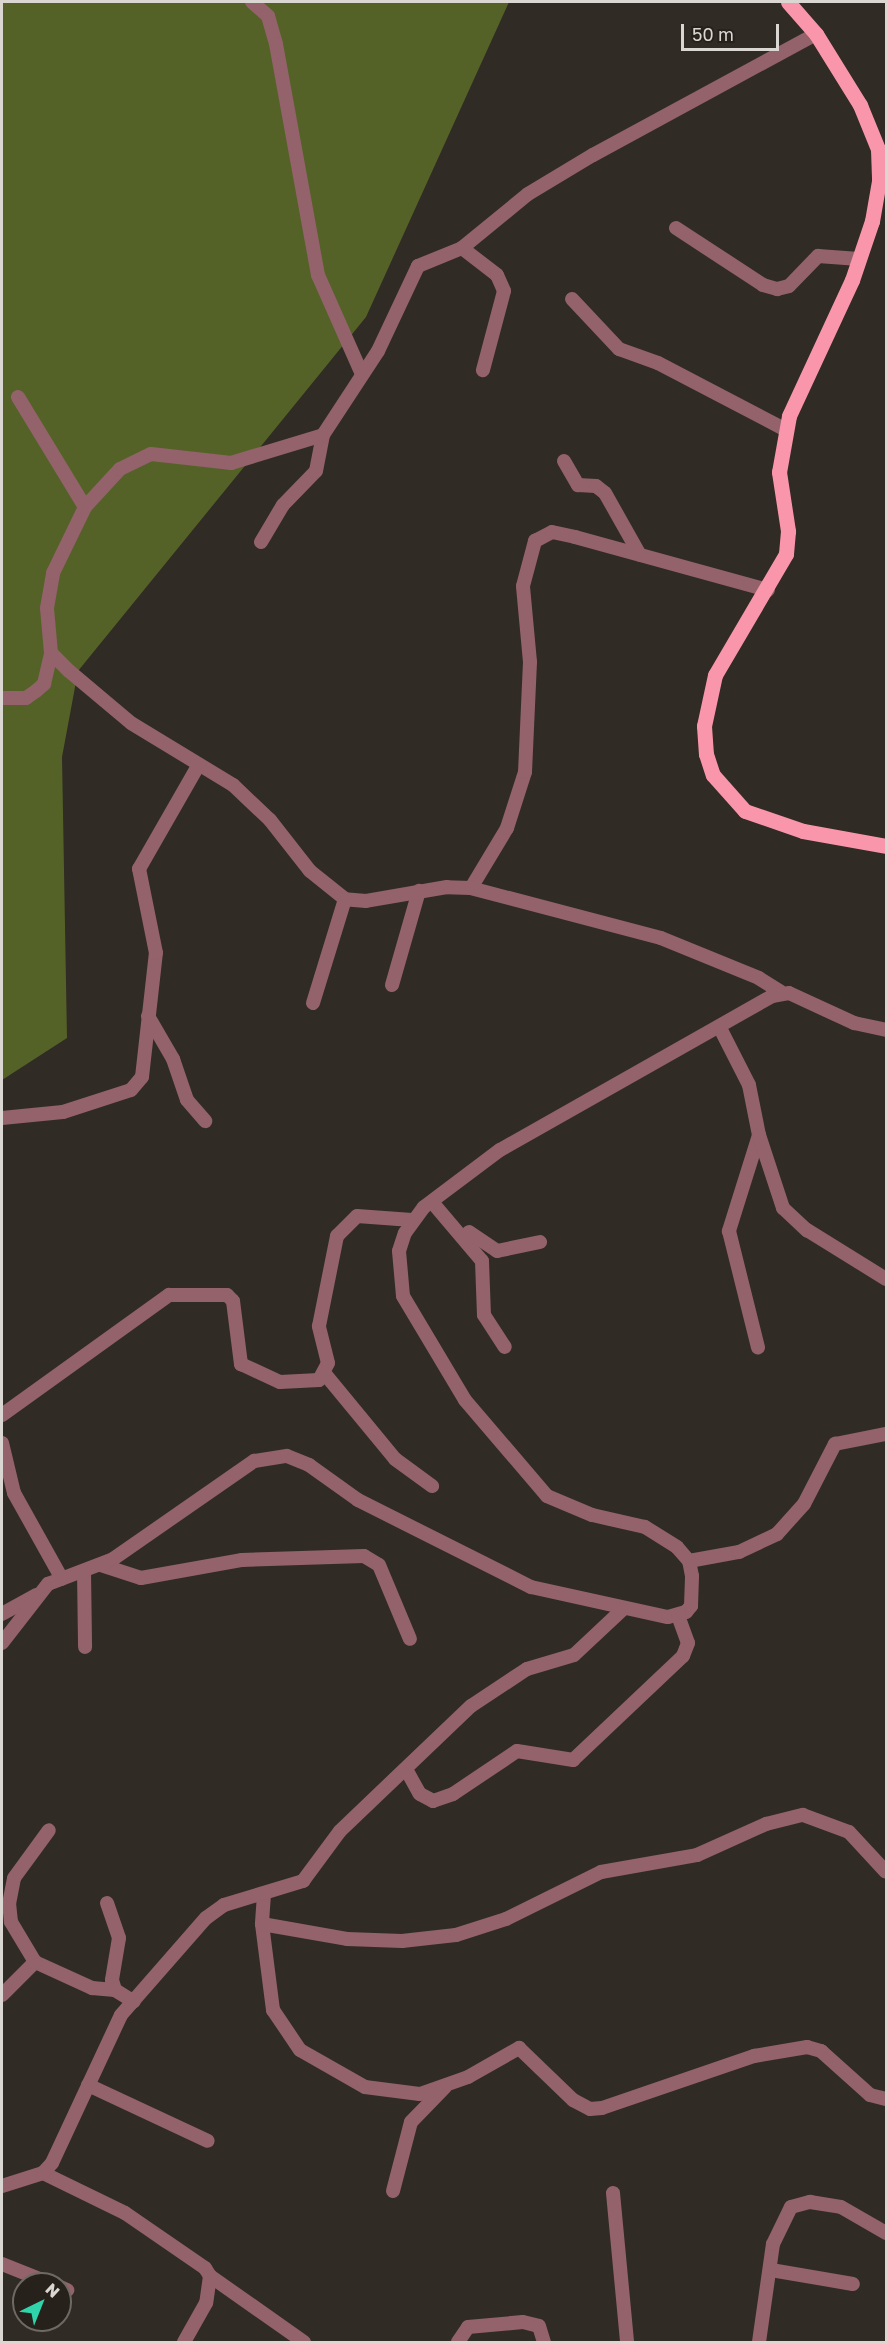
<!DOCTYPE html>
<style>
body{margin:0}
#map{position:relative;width:888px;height:2344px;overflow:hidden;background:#312b25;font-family:"Golos Text",sans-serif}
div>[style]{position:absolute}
.forest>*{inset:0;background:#546228}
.minor>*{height:14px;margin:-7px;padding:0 7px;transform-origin:7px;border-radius:7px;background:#93626b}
.major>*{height:15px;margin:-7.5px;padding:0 7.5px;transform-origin:7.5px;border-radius:7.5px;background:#fa96ab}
span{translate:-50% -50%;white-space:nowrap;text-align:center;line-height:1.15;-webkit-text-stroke:5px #27211b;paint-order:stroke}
.frame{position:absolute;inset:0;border:3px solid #dad6d2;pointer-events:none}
.north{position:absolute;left:12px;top:2272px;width:60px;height:60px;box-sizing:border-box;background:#27211b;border:2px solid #6f6964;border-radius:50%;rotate:43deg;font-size:16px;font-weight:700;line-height:24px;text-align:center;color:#dad6d2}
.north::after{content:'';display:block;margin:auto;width:21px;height:27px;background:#2fd4aa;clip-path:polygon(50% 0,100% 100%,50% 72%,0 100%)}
.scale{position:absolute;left:681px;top:24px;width:98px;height:27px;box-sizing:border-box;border:3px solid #dad6d2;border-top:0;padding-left:8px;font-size:18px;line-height:21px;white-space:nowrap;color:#dad6d2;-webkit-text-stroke:4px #27211b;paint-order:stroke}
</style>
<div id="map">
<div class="forest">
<i style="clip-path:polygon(2px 2px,509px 2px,366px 317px,78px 671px,62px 757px,67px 1038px,2px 1080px)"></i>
</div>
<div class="minor">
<i style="left:252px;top:2px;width:21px;rotate:41deg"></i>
<i style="left:268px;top:16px;width:29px;rotate:74deg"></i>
<i style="left:276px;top:44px;width:235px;rotate:79.7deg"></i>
<i style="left:318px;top:275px;width:106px;rotate:66.1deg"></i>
<i style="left:676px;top:228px;width:104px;rotate:33.2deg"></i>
<i style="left:763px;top:285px;width:15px;rotate:16deg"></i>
<i style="left:777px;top:289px;width:12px;rotate:-14deg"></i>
<i style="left:789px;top:286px;width:42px;rotate:-46deg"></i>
<i style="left:818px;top:256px;width:41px;rotate:4.2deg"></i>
<i style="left:462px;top:248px;width:44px;rotate:37.6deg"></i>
<i style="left:497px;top:275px;width:17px;rotate:66deg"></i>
<i style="left:504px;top:291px;width:82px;rotate:104.9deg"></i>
<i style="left:572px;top:299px;width:69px;rotate:46.8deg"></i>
<i style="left:619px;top:349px;width:41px;rotate:19.7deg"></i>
<i style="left:658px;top:363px;width:144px;rotate:27.6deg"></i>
<i style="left:18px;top:397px;width:129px;rotate:58.7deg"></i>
<i style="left:564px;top:461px;width:28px;rotate:60deg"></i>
<i style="left:578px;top:485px;width:18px;rotate:3deg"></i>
<i style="left:596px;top:486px;width:11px;rotate:38deg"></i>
<i style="left:605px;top:493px;width:71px;rotate:60.6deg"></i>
<i style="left:261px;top:542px;width:43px;rotate:-59.3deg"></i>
<i style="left:283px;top:505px;width:47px;rotate:-45.9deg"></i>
<i style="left:316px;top:471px;width:37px;rotate:-79deg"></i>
<i style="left:2px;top:698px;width:24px"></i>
<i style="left:26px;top:698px;width:12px;rotate:-35deg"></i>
<i style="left:36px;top:691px;width:11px;rotate:-41deg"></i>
<i style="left:44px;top:684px;width:32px;rotate:-77deg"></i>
<i style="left:471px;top:888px;width:70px;rotate:-59deg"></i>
<i style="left:507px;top:828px;width:59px;rotate:-72.2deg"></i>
<i style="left:525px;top:772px;width:110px;rotate:-87.4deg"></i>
<i style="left:530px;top:662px;width:76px;rotate:-95.3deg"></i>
<i style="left:523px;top:586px;width:47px;rotate:-75.1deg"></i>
<i style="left:535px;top:541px;width:19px;rotate:-28deg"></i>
<i style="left:552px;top:532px;width:24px;rotate:12deg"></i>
<i style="left:575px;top:537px;width:200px;rotate:15.4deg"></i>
<i style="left:392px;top:985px;width:98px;rotate:-74deg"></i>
<i style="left:781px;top:992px;width:26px;rotate:-148deg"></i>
<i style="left:759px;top:978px;width:106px;rotate:-157.8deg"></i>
<i style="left:661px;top:938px;width:196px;rotate:-165.3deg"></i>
<i style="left:471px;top:888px;width:24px;rotate:-178deg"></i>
<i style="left:447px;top:887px;width:82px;rotate:170.2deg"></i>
<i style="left:366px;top:901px;width:21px;rotate:-175deg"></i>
<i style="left:345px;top:899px;width:45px;rotate:-141.3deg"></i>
<i style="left:310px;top:871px;width:65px;rotate:-128.1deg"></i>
<i style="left:270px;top:820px;width:51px;rotate:-136.6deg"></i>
<i style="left:233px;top:785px;width:119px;rotate:-148.7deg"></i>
<i style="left:131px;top:723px;width:81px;rotate:-140deg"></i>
<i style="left:69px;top:671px;width:25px;rotate:-135deg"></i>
<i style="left:51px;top:653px;width:45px;rotate:-95.1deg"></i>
<i style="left:47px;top:608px;width:36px;rotate:-80deg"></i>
<i style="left:53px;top:573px;width:73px;rotate:-64.1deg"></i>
<i style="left:85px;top:507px;width:52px;rotate:-47.4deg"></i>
<i style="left:120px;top:469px;width:34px;rotate:-26deg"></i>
<i style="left:151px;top:454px;width:81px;rotate:6.4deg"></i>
<i style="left:231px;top:463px;width:96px;rotate:-16.9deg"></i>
<i style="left:323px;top:435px;width:100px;rotate:-56.8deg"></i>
<i style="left:378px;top:351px;width:94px;rotate:-64.8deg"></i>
<i style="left:418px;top:266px;width:48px;rotate:-22.2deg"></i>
<i style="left:462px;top:248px;width:85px;rotate:-39.3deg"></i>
<i style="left:528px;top:194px;width:76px;rotate:-31deg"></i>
<i style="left:593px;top:155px;width:254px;rotate:-28.5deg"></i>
<i style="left:313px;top:1003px;width:109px;rotate:-72.9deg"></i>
<i style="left:148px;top:1016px;width:50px;rotate:59.8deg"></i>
<i style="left:173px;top:1059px;width:43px;rotate:71.1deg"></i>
<i style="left:187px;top:1100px;width:28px;rotate:49deg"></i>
<i style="left:720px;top:1028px;width:64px;rotate:63deg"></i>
<i style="left:749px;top:1085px;width:51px;rotate:78.7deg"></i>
<i style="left:759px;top:1135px;width:101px;rotate:107.4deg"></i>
<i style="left:729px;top:1231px;width:120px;rotate:76deg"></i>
<i style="left:2px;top:1118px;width:61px;rotate:-5.6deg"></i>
<i style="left:63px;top:1112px;width:71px;rotate:-17.9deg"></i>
<i style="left:131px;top:1090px;width:17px;rotate:-50deg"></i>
<i style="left:142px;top:1077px;width:125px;rotate:-83.6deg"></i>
<i style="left:156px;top:953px;width:86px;rotate:-101.4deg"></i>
<i style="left:139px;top:869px;width:119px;rotate:-60.2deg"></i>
<i style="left:759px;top:1135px;width:77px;rotate:71.8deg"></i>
<i style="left:783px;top:1208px;width:33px;rotate:43deg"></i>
<i style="left:807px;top:1230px;width:93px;rotate:31.8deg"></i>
<i style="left:432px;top:1202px;width:77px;rotate:49.7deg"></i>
<i style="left:482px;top:1261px;width:54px;rotate:87.9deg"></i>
<i style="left:484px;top:1315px;width:38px;rotate:57deg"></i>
<i style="left:469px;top:1232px;width:34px;rotate:34deg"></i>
<i style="left:497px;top:1251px;width:44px;rotate:-11.8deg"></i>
<i style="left:325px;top:1374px;width:110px;rotate:50.5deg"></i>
<i style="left:395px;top:1459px;width:46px;rotate:36.1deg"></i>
<i style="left:2px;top:1415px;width:206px;rotate:-35.7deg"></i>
<i style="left:169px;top:1295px;width:58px"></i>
<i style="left:227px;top:1295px;width:8px;rotate:45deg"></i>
<i style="left:233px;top:1301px;width:64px;rotate:82.8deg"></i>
<i style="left:241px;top:1364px;width:43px;rotate:24.8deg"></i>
<i style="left:280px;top:1382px;width:39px;rotate:-3deg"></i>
<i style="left:319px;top:1380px;width:19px;rotate:-62deg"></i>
<i style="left:328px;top:1363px;width:38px;rotate:-104deg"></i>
<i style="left:319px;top:1326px;width:92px;rotate:-78.7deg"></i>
<i style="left:337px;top:1236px;width:28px;rotate:-45deg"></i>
<i style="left:357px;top:1216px;width:55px;rotate:4.2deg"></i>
<i style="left:2px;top:1443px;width:51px;rotate:76.5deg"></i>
<i style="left:14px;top:1493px;width:98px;rotate:60.8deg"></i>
<i style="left:689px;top:1561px;width:51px;rotate:-10.2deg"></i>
<i style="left:739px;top:1552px;width:42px;rotate:-25.3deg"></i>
<i style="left:777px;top:1534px;width:40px;rotate:-48deg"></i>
<i style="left:804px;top:1504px;width:68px;rotate:-62.7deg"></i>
<i style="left:835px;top:1444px;width:52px;rotate:-11.1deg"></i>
<i style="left:101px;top:1565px;width:42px;rotate:18deg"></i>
<i style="left:141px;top:1578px;width:103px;rotate:-10.1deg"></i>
<i style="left:242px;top:1560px;width:122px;rotate:-1.9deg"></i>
<i style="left:364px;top:1556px;width:17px;rotate:31deg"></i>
<i style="left:379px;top:1565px;width:80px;rotate:67.3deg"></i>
<i style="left:84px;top:1571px;width:76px;rotate:89.2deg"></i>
<i style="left:2px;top:1614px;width:39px;rotate:-29deg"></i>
<i style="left:2px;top:1643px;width:75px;rotate:-52.1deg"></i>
<i style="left:48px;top:1584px;width:70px;rotate:-21deg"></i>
<i style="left:113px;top:1559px;width:172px;rotate:-34.8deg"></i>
<i style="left:254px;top:1461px;width:33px;rotate:-9deg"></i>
<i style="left:287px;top:1456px;width:24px;rotate:22deg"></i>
<i style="left:309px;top:1465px;width:60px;rotate:35.5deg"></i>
<i style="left:358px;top:1500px;width:194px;rotate:26.7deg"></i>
<i style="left:531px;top:1587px;width:140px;rotate:12.4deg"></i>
<i style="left:668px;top:1617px;width:19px;rotate:-16deg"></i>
<i style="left:686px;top:1612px;width:8px;rotate:-50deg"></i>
<i style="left:691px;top:1606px;width:30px;rotate:-88deg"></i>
<i style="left:692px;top:1576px;width:15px;rotate:-101deg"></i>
<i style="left:689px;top:1561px;width:18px;rotate:-131deg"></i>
<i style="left:677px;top:1547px;width:38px;rotate:-148deg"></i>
<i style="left:645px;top:1527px;width:54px;rotate:-167.2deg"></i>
<i style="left:592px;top:1515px;width:49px;rotate:-157.1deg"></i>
<i style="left:547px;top:1496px;width:126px;rotate:-130.5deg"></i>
<i style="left:465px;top:1400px;width:121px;rotate:-120.8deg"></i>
<i style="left:403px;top:1296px;width:45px;rotate:-95.1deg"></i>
<i style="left:399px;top:1251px;width:19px;rotate:-72deg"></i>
<i style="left:405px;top:1233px;width:32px;rotate:-54deg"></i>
<i style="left:424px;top:1207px;width:95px;rotate:-36.9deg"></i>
<i style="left:500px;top:1150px;width:313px;rotate:-29.5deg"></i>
<i style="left:772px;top:996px;width:17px;rotate:-10deg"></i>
<i style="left:789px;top:993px;width:72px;rotate:24.8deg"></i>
<i style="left:854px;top:1023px;width:33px;rotate:12deg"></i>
<i style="left:407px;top:1771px;width:26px;rotate:61deg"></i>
<i style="left:420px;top:1794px;width:15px;rotate:28deg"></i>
<i style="left:433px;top:1801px;width:21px;rotate:-19deg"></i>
<i style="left:453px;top:1794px;width:77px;rotate:-33.9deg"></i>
<i style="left:517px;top:1751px;width:57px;rotate:9.1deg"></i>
<i style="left:573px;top:1760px;width:151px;rotate:-43.4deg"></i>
<i style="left:683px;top:1656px;width:14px;rotate:-69deg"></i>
<i style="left:688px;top:1643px;width:29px;rotate:-110deg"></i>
<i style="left:264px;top:1894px;width:30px;rotate:94deg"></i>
<i style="left:262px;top:1924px;width:87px;rotate:82.7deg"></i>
<i style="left:273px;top:2010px;width:48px;rotate:56deg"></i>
<i style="left:300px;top:2050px;width:75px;rotate:29.6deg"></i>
<i style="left:365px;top:2087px;width:55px;rotate:7.3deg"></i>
<i style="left:420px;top:2094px;width:51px;rotate:-19.5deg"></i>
<i style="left:468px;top:2077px;width:59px;rotate:-29.6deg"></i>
<i style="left:519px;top:2048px;width:75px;rotate:43.9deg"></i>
<i style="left:573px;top:2100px;width:19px;rotate:28deg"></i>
<i style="left:590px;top:2109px;width:12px;rotate:-5deg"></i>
<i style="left:602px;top:2108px;width:161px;rotate:-18.9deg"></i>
<i style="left:754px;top:2056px;width:54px;rotate:-9.6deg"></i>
<i style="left:807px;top:2047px;width:15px;rotate:16deg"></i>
<i style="left:821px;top:2051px;width:66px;rotate:41.9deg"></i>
<i style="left:870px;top:2095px;width:16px;rotate:14deg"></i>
<i style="left:107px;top:1903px;width:37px;rotate:71deg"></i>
<i style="left:119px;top:1938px;width:43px;rotate:99.5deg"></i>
<i style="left:112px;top:1980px;width:10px;rotate:73deg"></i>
<i style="left:115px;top:1990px;width:22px;rotate:32deg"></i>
<i style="left:262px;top:1924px;width:86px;rotate:10deg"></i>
<i style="left:347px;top:1939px;width:55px;rotate:2.1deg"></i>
<i style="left:402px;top:1941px;width:54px;rotate:-6.3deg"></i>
<i style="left:456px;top:1935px;width:52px;rotate:-17.7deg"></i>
<i style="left:506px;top:1919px;width:106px;rotate:-26.3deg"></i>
<i style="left:601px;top:1872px;width:97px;rotate:-10deg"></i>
<i style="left:697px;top:1855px;width:76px;rotate:-24.2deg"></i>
<i style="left:766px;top:1824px;width:38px;rotate:-14deg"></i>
<i style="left:803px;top:1815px;width:49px;rotate:20.3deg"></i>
<i style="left:849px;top:1832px;width:54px;rotate:47.2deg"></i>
<i style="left:35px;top:1962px;width:63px;rotate:24.5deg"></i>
<i style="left:92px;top:1988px;width:23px;rotate:5deg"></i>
<i style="left:2px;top:1995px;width:47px;rotate:-45deg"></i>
<i style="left:35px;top:1962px;width:47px;rotate:-121deg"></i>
<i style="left:11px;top:1922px;width:18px;rotate:-96deg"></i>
<i style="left:9px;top:1904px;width:26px;rotate:-79deg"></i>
<i style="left:14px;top:1878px;width:59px;rotate:-53.9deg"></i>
<i style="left:88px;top:2085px;width:132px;rotate:25deg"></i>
<i style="left:43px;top:2173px;width:91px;rotate:26deg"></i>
<i style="left:125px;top:2213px;width:97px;rotate:34.5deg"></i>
<i style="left:205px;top:2268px;width:9px;rotate:58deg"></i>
<i style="left:210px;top:2276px;width:27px;rotate:98deg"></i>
<i style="left:206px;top:2303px;width:45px;rotate:119.4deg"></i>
<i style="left:2px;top:2186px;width:43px;rotate:-17.6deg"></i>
<i style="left:43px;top:2173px;width:13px;rotate:-48deg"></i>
<i style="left:52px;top:2163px;width:163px;rotate:-65deg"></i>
<i style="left:121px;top:2015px;width:129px;rotate:-48.8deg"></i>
<i style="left:206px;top:1918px;width:22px;rotate:-36deg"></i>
<i style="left:224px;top:1905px;width:83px;rotate:-16.9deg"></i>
<i style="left:303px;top:1881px;width:62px;rotate:-53.5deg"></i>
<i style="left:340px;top:1831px;width:181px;rotate:-43.7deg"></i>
<i style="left:471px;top:1706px;width:67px;rotate:-33.5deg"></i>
<i style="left:527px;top:1669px;width:49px;rotate:-16.6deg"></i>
<i style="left:574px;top:1655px;width:66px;rotate:-43.2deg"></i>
<i style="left:393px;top:2191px;width:71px;rotate:-75.4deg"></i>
<i style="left:411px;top:2122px;width:49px;rotate:-45.8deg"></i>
<i style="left:613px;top:2193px;width:150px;rotate:84.6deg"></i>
<i style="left:2px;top:2264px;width:54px;rotate:21.8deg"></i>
<i style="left:771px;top:2270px;width:83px;rotate:9.7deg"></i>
<i style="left:210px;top:2276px;width:115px;rotate:35.1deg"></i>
<i style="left:60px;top:2287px;width:8px;rotate:23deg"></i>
<i style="left:458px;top:2342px;width:18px;rotate:-56deg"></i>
<i style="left:468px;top:2327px;width:55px;rotate:-5.2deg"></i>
<i style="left:523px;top:2322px;width:16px;rotate:14deg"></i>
<i style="left:539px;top:2326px;width:17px;rotate:73deg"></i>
<i style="left:759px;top:2342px;width:99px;rotate:-81.9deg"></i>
<i style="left:773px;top:2244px;width:41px;rotate:-64.1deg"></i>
<i style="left:791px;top:2207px;width:20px;rotate:-15deg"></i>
<i style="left:810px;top:2202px;width:31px;rotate:9deg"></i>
<i style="left:841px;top:2207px;width:52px;rotate:30deg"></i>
</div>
<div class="major">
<i style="left:788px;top:2px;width:43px;rotate:48.8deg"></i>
<i style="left:816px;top:34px;width:84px;rotate:58.2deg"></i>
<i style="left:860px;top:105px;width:48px;rotate:67.8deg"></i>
<i style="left:878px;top:149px;width:32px;rotate:88deg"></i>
<i style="left:879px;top:181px;width:41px;rotate:99.9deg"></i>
<i style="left:872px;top:221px;width:62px;rotate:108.7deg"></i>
<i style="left:852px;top:280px;width:150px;rotate:114.9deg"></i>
<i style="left:789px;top:416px;width:57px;rotate:100.1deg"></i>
<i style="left:779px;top:472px;width:60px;rotate:81.3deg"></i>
<i style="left:788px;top:531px;width:23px;rotate:95deg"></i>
<i style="left:786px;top:554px;width:140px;rotate:120.4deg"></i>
<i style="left:715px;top:675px;width:52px;rotate:102.2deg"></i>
<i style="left:704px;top:726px;width:28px;rotate:86deg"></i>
<i style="left:706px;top:754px;width:22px;rotate:72deg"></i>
<i style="left:713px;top:775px;width:48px;rotate:48.4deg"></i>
<i style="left:745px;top:811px;width:61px;rotate:19deg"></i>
<i style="left:803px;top:831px;width:84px;rotate:10.2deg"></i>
</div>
<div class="frame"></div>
<div class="north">N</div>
<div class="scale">50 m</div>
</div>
